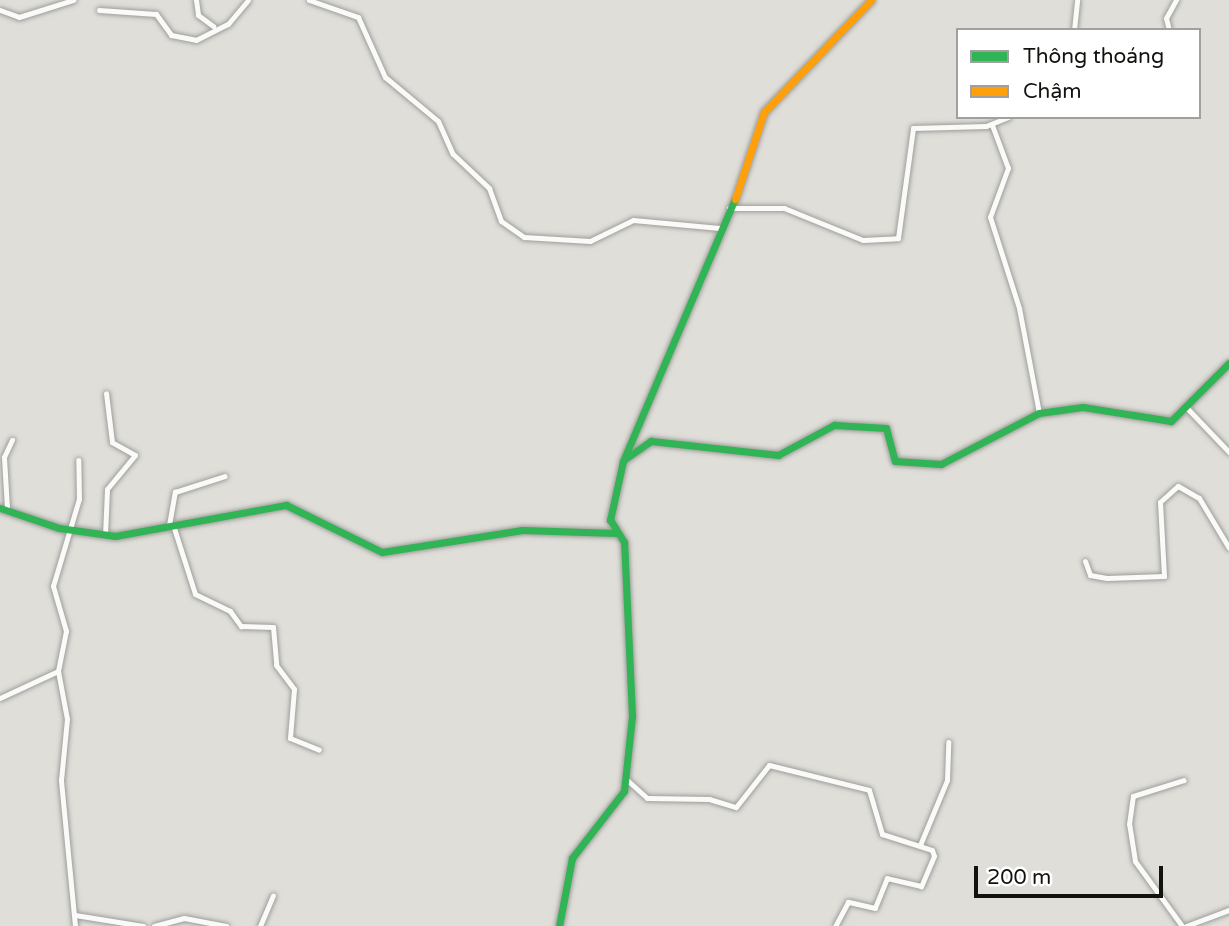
<!DOCTYPE html>
<meta charset="utf-8">
<style>
body{margin:0}
#map{position:relative;width:1229px;height:926px;overflow:hidden;background:#dfded9;font-family:"Varela Round",sans-serif}
div>[style]{position:absolute}
.roads{filter:drop-shadow(0 0 2px #9e9e9a) drop-shadow(0 0 2px #9e9e9a)}
.street>*{height:5px;margin:-2.5px;padding:0 2.5px;transform-origin:2.5px;border-radius:2.5px;background:#fafaf9}
.fast>*{height:7px;margin:-3.5px;padding:0 3.5px;transform-origin:3.5px;border-radius:3.5px;background:#30b455}
.slow>*{height:7px;margin:-3.5px;padding:0 3.5px;transform-origin:3.5px;border-radius:3.5px;background:#ff9f0a}
span{translate:-50% -50%;white-space:nowrap;text-align:center;line-height:1.15;-webkit-text-stroke:7px #fff;paint-order:stroke}
.legend{position:absolute;left:956px;top:28px;width:245px;height:91px;box-sizing:border-box;background:#fff;border:2px solid #a0a09f;margin:0;padding:9px 12px;list-style:none;font-size:21px;color:#12120f}
.legend li{display:flex;align-items:center;gap:14px;height:35px}
.legend b{width:35px;border:2px solid #a0a09f}
.scale{position:absolute;left:974px;top:866px;width:189px;height:32px;box-sizing:border-box;border:4px solid #12120f;border-top:0;padding-left:9px;font-size:21px;line-height:24px;white-space:nowrap;color:#12120f;-webkit-text-stroke:5px #fff;paint-order:stroke}
</style>
<div id="map">
<div class="roads">
<div class="street">
<i style="left:196px;top:0;width:15px;rotate:82deg"></i>
<i style="left:198px;top:15px;width:19px;rotate:36deg"></i>
<i style="left:309px;top:0;width:52px;rotate:19.1deg"></i>
<i style="left:358px;top:17px;width:66px;rotate:65.8deg"></i>
<i style="left:385px;top:77px;width:69px;rotate:39.7deg"></i>
<i style="left:438px;top:121px;width:36px;rotate:66deg"></i>
<i style="left:453px;top:154px;width:50px;rotate:43.4deg"></i>
<i style="left:489px;top:188px;width:35px;rotate:70deg"></i>
<i style="left:501px;top:221px;width:28px;rotate:35deg"></i>
<i style="left:524px;top:237px;width:66px;rotate:3.5deg"></i>
<i style="left:590px;top:241px;width:48px;rotate:-26deg"></i>
<i style="left:633px;top:220px;width:87px;rotate:5.3deg"></i>
<i style="left:0;top:10px;width:20px;rotate:20deg"></i>
<i style="left:19px;top:17px;width:57px;rotate:-17.5deg"></i>
<i style="left:99px;top:10px;width:57px;rotate:4deg"></i>
<i style="left:156px;top:14px;width:26px;rotate:54deg"></i>
<i style="left:171px;top:35px;width:25px;rotate:11deg"></i>
<i style="left:196px;top:40px;width:36px;rotate:-27deg"></i>
<i style="left:228px;top:24px;width:31px;rotate:-50deg"></i>
<i style="left:1074px;top:30px;width:30px;rotate:-84deg"></i>
<i style="left:1169px;top:30px;width:12px;rotate:-104deg"></i>
<i style="left:1166px;top:18px;width:21px;rotate:-61deg"></i>
<i style="left:992px;top:125px;width:46px;rotate:69.6deg"></i>
<i style="left:1008px;top:168px;width:52px;rotate:110.2deg"></i>
<i style="left:990px;top:217px;width:96px;rotate:72.3deg"></i>
<i style="left:1019px;top:308px;width:107px;rotate:79.2deg"></i>
<i style="left:729px;top:208px;width:55px"></i>
<i style="left:784px;top:208px;width:85px;rotate:22.1deg"></i>
<i style="left:863px;top:240px;width:35px;rotate:-3deg"></i>
<i style="left:898px;top:238px;width:111px;rotate:-82.2deg"></i>
<i style="left:913px;top:128px;width:73px;rotate:-1.6deg"></i>
<i style="left:986px;top:126px;width:24px;rotate:-22deg"></i>
<i style="left:1187px;top:408px;width:61px;rotate:46.3deg"></i>
<i style="left:7px;top:508px;width:51px;rotate:-93.4deg"></i>
<i style="left:4px;top:457px;width:19px;rotate:-65deg"></i>
<i style="left:169px;top:525px;width:34px;rotate:-80deg"></i>
<i style="left:175px;top:492px;width:52px;rotate:-17.7deg"></i>
<i style="left:173px;top:525px;width:72px;rotate:72.3deg"></i>
<i style="left:195px;top:594px;width:39px;rotate:26deg"></i>
<i style="left:230px;top:611px;width:19px;rotate:54deg"></i>
<i style="left:241px;top:626px;width:32px;rotate:2deg"></i>
<i style="left:273px;top:627px;width:38px;rotate:85deg"></i>
<i style="left:276px;top:665px;width:30px;rotate:53deg"></i>
<i style="left:294px;top:689px;width:49px;rotate:94.7deg"></i>
<i style="left:290px;top:738px;width:31px;rotate:22deg"></i>
<i style="left:105px;top:535px;width:46px;rotate:-87.5deg"></i>
<i style="left:107px;top:489px;width:44px;rotate:-50.5deg"></i>
<i style="left:135px;top:455px;width:26px;rotate:-151deg"></i>
<i style="left:112px;top:442px;width:49px;rotate:-97deg"></i>
<i style="left:1085px;top:561px;width:15px;rotate:70deg"></i>
<i style="left:1090px;top:575px;width:17px;rotate:10deg"></i>
<i style="left:1107px;top:578px;width:57px;rotate:-2deg"></i>
<i style="left:1164px;top:576px;width:74px;rotate:-93.1deg"></i>
<i style="left:1160px;top:502px;width:24px;rotate:-42deg"></i>
<i style="left:1178px;top:486px;width:24px;rotate:30deg"></i>
<i style="left:1199px;top:498px;width:58px;rotate:59deg"></i>
<i style="left:0;top:698px;width:64px;rotate:-25deg"></i>
<i style="left:626px;top:779px;width:28px;rotate:42deg"></i>
<i style="left:647px;top:798px;width:62px;rotate:0.9deg"></i>
<i style="left:709px;top:799px;width:28px;rotate:17deg"></i>
<i style="left:736px;top:807px;width:53px;rotate:-51.8deg"></i>
<i style="left:769px;top:765px;width:103px;rotate:14deg"></i>
<i style="left:869px;top:790px;width:46px;rotate:73.5deg"></i>
<i style="left:882px;top:834px;width:52px;rotate:17.7deg"></i>
<i style="left:932px;top:850px;width:6px;rotate:72deg"></i>
<i style="left:934px;top:856px;width:33px;rotate:113deg"></i>
<i style="left:921px;top:886px;width:35px;rotate:-167deg"></i>
<i style="left:887px;top:878px;width:32px;rotate:112deg"></i>
<i style="left:875px;top:908px;width:28px;rotate:-167deg"></i>
<i style="left:848px;top:902px;width:27px;rotate:118deg"></i>
<i style="left:920px;top:845px;width:70px;rotate:-67.4deg"></i>
<i style="left:947px;top:780px;width:38px;rotate:-88deg"></i>
<i style="left:75px;top:915px;width:69px;rotate:9.2deg"></i>
<i style="left:75px;top:926px;width:147px;rotate:-95.5deg"></i>
<i style="left:61px;top:780px;width:61px;rotate:-84.4deg"></i>
<i style="left:67px;top:719px;width:49px;rotate:-100.6deg"></i>
<i style="left:58px;top:671px;width:41px;rotate:-78.7deg"></i>
<i style="left:66px;top:631px;width:47px;rotate:-106.1deg"></i>
<i style="left:53px;top:586px;width:91px;rotate:-73.4deg"></i>
<i style="left:79px;top:499px;width:39px;rotate:-91deg"></i>
<i style="left:154px;top:926px;width:31px;rotate:-15deg"></i>
<i style="left:184px;top:918px;width:43px;rotate:10.8deg"></i>
<i style="left:260px;top:926px;width:33px;rotate:-67deg"></i>
<i style="left:1182px;top:926px;width:80px;rotate:-125.9deg"></i>
<i style="left:1135px;top:861px;width:37px;rotate:-99deg"></i>
<i style="left:1129px;top:824px;width:28px;rotate:-82deg"></i>
<i style="left:1133px;top:796px;width:53px;rotate:-17.4deg"></i>
<i style="left:1186px;top:926px;width:46px;rotate:-20.4deg"></i>
</div>
<div class="fast">
<i style="left:625px;top:459px;width:32px;rotate:-35deg"></i>
<i style="left:651px;top:441px;width:128px;rotate:6.3deg"></i>
<i style="left:778px;top:455px;width:64px;rotate:-28.2deg"></i>
<i style="left:834px;top:425px;width:52px;rotate:3.3deg"></i>
<i style="left:886px;top:428px;width:34px;rotate:75deg"></i>
<i style="left:895px;top:461px;width:46px;rotate:3.7deg"></i>
<i style="left:941px;top:464px;width:110px;rotate:-27.5deg"></i>
<i style="left:1039px;top:413px;width:44px;rotate:-7.8deg"></i>
<i style="left:1083px;top:407px;width:89px;rotate:9deg"></i>
<i style="left:1171px;top:421px;width:82px;rotate:-45deg"></i>
<i style="left:0;top:508px;width:62px;rotate:18.7deg"></i>
<i style="left:59px;top:528px;width:57px;rotate:8.1deg"></i>
<i style="left:115px;top:536px;width:174px;rotate:-10.3deg"></i>
<i style="left:286px;top:505px;width:107px;rotate:26.1deg"></i>
<i style="left:382px;top:552px;width:142px;rotate:-8.9deg"></i>
<i style="left:522px;top:530px;width:94px;rotate:1.8deg"></i>
<i style="left:559px;top:926px;width:69px;rotate:-79.2deg"></i>
<i style="left:572px;top:858px;width:85px;rotate:-52.2deg"></i>
<i style="left:624px;top:791px;width:75px;rotate:-83.9deg"></i>
<i style="left:632px;top:716px;width:174px;rotate:-92.6deg"></i>
<i style="left:624px;top:542px;width:26px;rotate:-122deg"></i>
<i style="left:610px;top:520px;width:60px;rotate:-77.6deg"></i>
<i style="left:623px;top:461px;width:285px;rotate:-66.9deg"></i>
</div>
<div class="slow">
<i style="left:735px;top:199px;width:92px;rotate:-71.6deg"></i>
<i style="left:764px;top:112px;width:155px;rotate:-46.3deg"></i>
</div>
</div>
<ul class="legend">
<li><b style="height:9px;background:#30b455"></b>Thông thoáng</li>
<li><b style="height:9px;background:#ff9f0a"></b>Chậm</li>
</ul>
<div class="scale">200 m</div>
</div>
